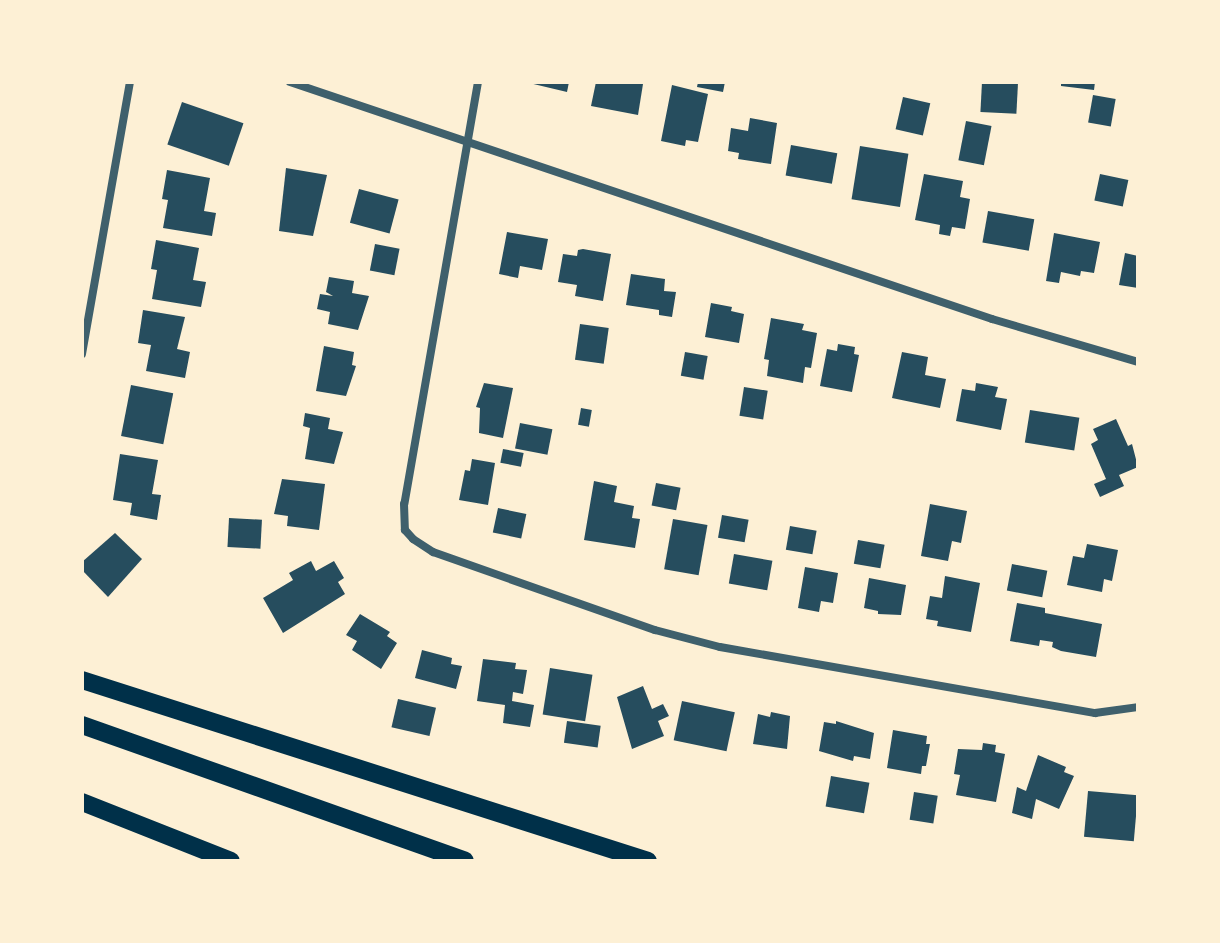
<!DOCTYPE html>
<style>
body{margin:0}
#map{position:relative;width:1220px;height:943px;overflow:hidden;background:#fdf0d5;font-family:Cabin,sans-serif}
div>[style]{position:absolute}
.building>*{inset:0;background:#264d5e;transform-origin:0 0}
.minor>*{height:8px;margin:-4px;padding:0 4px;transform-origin:4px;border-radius:4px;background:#3f606c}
.motorway>*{height:18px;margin:-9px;padding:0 9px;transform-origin:9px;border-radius:9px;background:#003049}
span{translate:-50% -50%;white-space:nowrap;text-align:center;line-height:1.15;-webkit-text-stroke:7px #fdf0d5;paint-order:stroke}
.frame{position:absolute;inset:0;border:84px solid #fdf0d5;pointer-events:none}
</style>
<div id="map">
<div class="building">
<i style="clip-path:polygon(525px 82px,569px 82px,567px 92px)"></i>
<i style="clip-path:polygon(596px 82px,643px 84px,638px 115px,591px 106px)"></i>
<i style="clip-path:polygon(698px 82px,725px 82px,723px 92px,697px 87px)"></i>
<i style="left:982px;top:82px;width:36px;height:30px;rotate:3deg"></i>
<i style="clip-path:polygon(1061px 82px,1095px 82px,1094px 90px,1061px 86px)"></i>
<i style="clip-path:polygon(672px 85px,708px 94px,698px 142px,686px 140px,685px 146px,661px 141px)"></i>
<i style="left:1093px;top:95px;width:23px;height:28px;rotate:10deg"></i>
<i style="left:903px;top:97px;width:28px;height:33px;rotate:13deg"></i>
<i style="left:182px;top:102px;width:65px;height:45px;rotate:19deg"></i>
<i style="clip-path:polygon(750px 118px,777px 123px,771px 164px,738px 159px,739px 153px,728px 151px,731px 128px,748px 131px)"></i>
<i style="left:966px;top:121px;width:26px;height:40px;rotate:11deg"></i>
<i style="left:791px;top:145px;width:47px;height:31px;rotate:10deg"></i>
<i style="left:860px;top:146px;width:49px;height:54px;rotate:9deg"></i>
<i style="clip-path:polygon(286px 168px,327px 175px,313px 236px,279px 231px)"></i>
<i style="clip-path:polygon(167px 170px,210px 178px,204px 211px,216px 213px,212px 236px,163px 228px,168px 200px,162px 199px)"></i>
<i style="clip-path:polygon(924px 174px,963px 181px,960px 197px,970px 199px,965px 229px,952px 227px,950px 236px,939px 234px,940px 225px,915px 220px)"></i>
<i style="left:1100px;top:174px;width:29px;height:27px;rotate:12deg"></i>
<i style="left:359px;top:189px;width:41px;height:35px;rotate:15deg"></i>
<i style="left:988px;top:211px;width:47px;height:32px;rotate:10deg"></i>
<i style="clip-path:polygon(507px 232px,548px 239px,542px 270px,520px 266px,518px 278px,499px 274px)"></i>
<i style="clip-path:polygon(1054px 233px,1100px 242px,1094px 273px,1081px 271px,1080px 276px,1061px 272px,1059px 283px,1046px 281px)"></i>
<i style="clip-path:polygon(156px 240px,199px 248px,193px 280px,206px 282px,201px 307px,152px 299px,157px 270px,151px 269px)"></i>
<i style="left:375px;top:244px;width:25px;height:27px;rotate:11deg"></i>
<i style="clip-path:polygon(583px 249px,611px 254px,603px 301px,575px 296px,577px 285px,558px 282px,563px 254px,577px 256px,578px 250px)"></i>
<i style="clip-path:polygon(1125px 253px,1138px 256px,1138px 288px,1119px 285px)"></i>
<i style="clip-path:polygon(631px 274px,665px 279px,664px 291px,676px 292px,672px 317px,659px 315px,659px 310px,626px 305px)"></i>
<i style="clip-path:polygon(329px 277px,354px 281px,352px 293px,369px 296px,358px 330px,328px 324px,330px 312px,317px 309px,320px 294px,333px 296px,326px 292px)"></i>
<i style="clip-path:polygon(711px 303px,732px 307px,731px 311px,744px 314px,739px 343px,705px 337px)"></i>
<i style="clip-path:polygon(143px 310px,185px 317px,177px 349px,190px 352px,185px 378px,146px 371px,151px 345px,138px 343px)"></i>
<i style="clip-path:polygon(771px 318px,804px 324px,802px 330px,817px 333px,811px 368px,805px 367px,803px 383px,767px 376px,769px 360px,764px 359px)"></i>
<i style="left:580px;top:324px;width:29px;height:36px;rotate:8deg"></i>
<i style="clip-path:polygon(838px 344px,855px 347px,854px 354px,859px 355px,852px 392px,820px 386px,827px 349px,837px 351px)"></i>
<i style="clip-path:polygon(324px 346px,354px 352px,352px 365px,356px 366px,346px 396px,316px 391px)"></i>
<i style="left:685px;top:352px;width:23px;height:24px;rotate:10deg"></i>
<i style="clip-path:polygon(902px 352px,928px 357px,925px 375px,946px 379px,940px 408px,892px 398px)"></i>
<i style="clip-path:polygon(484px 383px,513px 388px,503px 438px,479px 433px,480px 408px,476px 407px)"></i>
<i style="clip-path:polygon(976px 383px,998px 387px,995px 397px,1007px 399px,1001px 430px,956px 421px,962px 389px,975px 391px)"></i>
<i style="left:131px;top:385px;width:43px;height:52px;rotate:11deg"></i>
<i style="left:744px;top:387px;width:24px;height:29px;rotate:9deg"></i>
<i style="left:581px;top:408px;width:11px;height:17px;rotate:10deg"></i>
<i style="left:1030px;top:410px;width:50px;height:33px;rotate:9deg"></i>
<i style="clip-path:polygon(305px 413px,330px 418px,328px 429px,343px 432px,334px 464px,305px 459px,310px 428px,303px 426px)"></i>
<i style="clip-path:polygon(1116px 419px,1128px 446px,1132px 444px,1138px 467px,1119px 475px,1124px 486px,1100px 497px,1094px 484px,1106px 479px,1091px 444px,1098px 440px,1093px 429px)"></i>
<i style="left:520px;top:423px;width:33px;height:26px;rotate:11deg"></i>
<i style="left:503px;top:449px;width:21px;height:14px;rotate:11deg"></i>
<i style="clip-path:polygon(120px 454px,158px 460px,152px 494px,161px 495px,157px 520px,130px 515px,132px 503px,113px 500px)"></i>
<i style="clip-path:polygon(472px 459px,495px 463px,488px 505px,459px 500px,465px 470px,470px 471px)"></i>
<i style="clip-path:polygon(282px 479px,325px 484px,319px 530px,287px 526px,288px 516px,274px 514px)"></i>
<i style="clip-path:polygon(594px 481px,617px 486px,614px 502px,634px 506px,632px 518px,640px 519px,635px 548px,584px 540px)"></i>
<i style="left:656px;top:483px;width:25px;height:23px;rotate:11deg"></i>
<i style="clip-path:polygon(930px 504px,967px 511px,961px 543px,952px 541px,948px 561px,921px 556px)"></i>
<i style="left:498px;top:508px;width:29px;height:25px;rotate:12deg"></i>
<i style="left:722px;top:515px;width:27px;height:23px;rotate:10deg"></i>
<i style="left:229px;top:518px;width:33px;height:29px;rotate:3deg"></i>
<i style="left:673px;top:519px;width:35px;height:51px;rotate:10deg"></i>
<i style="left:790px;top:526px;width:27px;height:24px;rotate:10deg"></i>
<i style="clip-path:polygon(115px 533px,142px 559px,108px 597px,82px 570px,82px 562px)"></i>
<i style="left:858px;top:540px;width:27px;height:24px;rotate:10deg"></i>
<i style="clip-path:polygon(1087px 544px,1118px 550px,1112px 581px,1104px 579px,1102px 592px,1067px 585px,1073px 556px,1084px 558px)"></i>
<i style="left:734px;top:554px;width:39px;height:30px;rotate:10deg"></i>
<i style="clip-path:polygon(311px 561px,316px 571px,334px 561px,344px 578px,338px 582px,345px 594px,283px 633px,263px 598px,293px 580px,289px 573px)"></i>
<i style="left:1012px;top:564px;width:36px;height:27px;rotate:11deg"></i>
<i style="clip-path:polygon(805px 567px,838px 573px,833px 603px,821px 601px,819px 612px,798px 608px)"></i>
<i style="clip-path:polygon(945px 576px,980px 583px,971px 632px,937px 626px,938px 621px,926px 619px,930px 596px,942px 598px)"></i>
<i style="clip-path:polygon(869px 578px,906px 585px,901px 615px,878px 614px,878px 611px,864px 608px)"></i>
<i style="clip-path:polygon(1017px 603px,1045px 608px,1045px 613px,1102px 624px,1096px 657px,1061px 651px,1052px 647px,1053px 642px,1040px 640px,1039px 646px,1010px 641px)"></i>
<i style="clip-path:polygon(360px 614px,390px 632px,387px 636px,397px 643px,381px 669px,352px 650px,357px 641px,346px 635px)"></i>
<i style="clip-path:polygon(422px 650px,452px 658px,451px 664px,462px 666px,456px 689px,415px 678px)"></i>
<i style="clip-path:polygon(483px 659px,516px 663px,515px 669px,527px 670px,523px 694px,513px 692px,512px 701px,534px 705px,530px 727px,503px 723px,505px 705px,477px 701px)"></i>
<i style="left:550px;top:668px;width:43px;height:47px;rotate:9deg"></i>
<i style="clip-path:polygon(643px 686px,652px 709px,663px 704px,669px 716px,658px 721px,664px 736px,632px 749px,617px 697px)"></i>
<i style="left:398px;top:699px;width:39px;height:29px;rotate:13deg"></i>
<i style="left:682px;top:701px;width:54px;height:40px;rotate:12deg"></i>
<i style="clip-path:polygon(771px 712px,790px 716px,787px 749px,753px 744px,758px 714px,770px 717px)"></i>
<i style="left:567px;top:721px;width:34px;height:22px;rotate:8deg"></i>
<i style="clip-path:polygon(836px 721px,874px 733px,870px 759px,854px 756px,853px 761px,819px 751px,824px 722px,836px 724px)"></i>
<i style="clip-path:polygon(893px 730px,927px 736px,926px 744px,930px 744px,926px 766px,922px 766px,921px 774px,887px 768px)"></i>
<i style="clip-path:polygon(983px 743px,996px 745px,995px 752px,1005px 754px,996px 802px,956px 795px,960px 775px,954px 774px,958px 749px,982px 750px)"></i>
<i style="clip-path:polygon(1038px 755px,1066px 767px,1064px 772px,1074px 776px,1059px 809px,1036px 799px,1032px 819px,1012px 813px,1017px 787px,1026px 791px)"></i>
<i style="left:831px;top:776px;width:39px;height:31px;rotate:10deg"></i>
<i style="left:1088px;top:791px;width:50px;height:46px;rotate:5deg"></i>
<i style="left:914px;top:792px;width:24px;height:28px;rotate:9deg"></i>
</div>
<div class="minor">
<i style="left:290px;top:82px;width:741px;rotate:18.66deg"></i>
<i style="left:992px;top:319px;width:152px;rotate:16.4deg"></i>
<i style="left:478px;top:82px;width:428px;rotate:99.9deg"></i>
<i style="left:404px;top:504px;width:26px;rotate:88deg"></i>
<i style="left:405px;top:530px;width:12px;rotate:48deg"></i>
<i style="left:413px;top:539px;width:24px;rotate:33deg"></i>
<i style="left:433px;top:552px;width:235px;rotate:19.4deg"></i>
<i style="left:655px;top:630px;width:67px;rotate:14.7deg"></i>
<i style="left:720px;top:647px;width:381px;rotate:10deg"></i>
<i style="left:1095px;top:713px;width:43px;rotate:-7.9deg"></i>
<i style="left:82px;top:354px;width:276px;rotate:-80deg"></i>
</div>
<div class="motorway">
<i style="left:82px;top:680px;width:594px;rotate:17.73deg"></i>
<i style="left:82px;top:725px;width:406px;rotate:19.5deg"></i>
<i style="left:82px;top:802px;width:160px;rotate:21.6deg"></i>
</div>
<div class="frame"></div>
</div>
